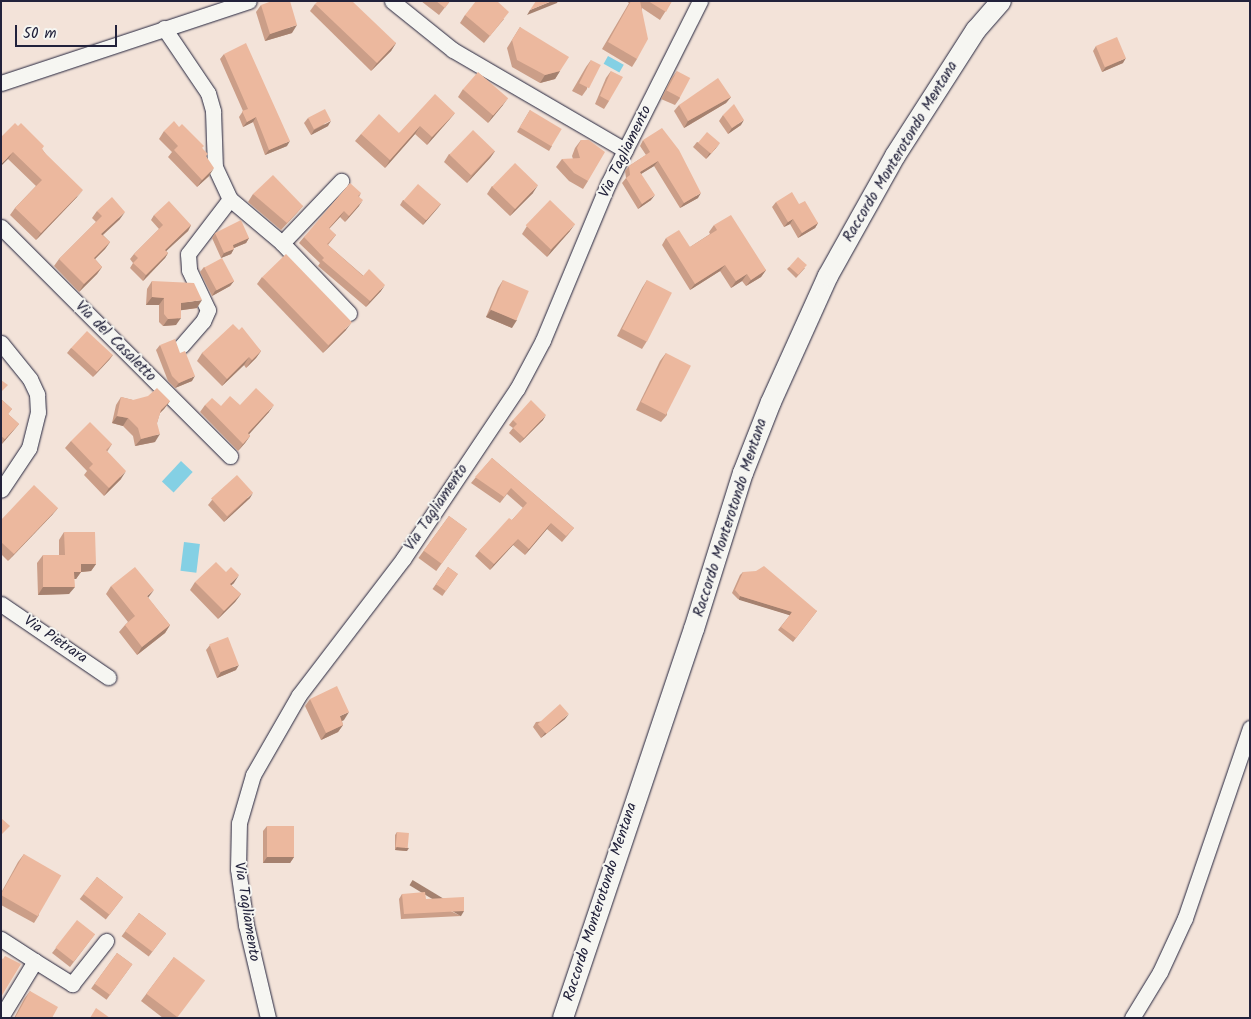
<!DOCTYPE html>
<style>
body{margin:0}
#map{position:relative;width:1251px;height:1019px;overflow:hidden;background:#f3e3d9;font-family:Kalam,sans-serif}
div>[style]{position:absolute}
.water>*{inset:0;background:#84d0e4;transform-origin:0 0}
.roads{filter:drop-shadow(0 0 1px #22223b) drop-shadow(0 0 1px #22223b)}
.minor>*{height:15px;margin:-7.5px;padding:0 7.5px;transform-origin:7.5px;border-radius:7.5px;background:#f6f6f2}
.secondary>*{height:20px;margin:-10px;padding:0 10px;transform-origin:10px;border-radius:10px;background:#f6f6f2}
.wall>*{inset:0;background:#cb9e88;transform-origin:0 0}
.shaded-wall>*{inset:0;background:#a5816f;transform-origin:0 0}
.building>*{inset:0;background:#ecb89e;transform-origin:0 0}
span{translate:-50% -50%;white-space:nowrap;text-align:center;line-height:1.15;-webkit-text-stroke:4px #f6f6f2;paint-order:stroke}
.street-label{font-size:15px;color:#22223b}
.frame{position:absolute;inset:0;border:2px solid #22223b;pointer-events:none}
.scale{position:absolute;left:15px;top:25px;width:102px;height:22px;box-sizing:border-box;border:2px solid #22223b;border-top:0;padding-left:6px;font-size:15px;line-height:18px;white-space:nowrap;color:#22223b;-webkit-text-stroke:4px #f6f6f2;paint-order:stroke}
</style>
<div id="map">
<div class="water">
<i style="left:608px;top:56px;width:18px;height:9px;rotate:29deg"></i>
<i style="left:181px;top:461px;width:16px;height:28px;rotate:43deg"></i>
<i style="left:184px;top:542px;width:16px;height:29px;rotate:7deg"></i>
</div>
<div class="roads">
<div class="minor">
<i style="left:392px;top:1px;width:78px;rotate:38.8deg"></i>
<i style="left:453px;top:50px;width:199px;rotate:30.2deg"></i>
<i style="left:164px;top:28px;width:78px;rotate:55.9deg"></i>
<i style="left:208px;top:93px;width:19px;rotate:74deg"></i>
<i style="left:213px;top:111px;width:56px;rotate:88deg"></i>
<i style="left:215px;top:167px;width:35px;rotate:65deg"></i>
<i style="left:230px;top:199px;width:69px;rotate:127.4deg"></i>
<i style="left:188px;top:254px;width:16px;rotate:86deg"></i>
<i style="left:189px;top:270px;width:44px;rotate:64.6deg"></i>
<i style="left:208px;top:310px;width:12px;rotate:114deg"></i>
<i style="left:203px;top:321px;width:33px;rotate:131deg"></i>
<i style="left:1px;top:83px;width:261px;rotate:-18.3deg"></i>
<i style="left:230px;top:199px;width:68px;rotate:40.2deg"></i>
<i style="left:282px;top:243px;width:86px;rotate:-46.4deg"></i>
<i style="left:1px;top:227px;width:324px;rotate:45deg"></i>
<i style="left:282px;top:243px;width:97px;rotate:46.3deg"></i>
<i style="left:1px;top:343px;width:46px;rotate:51.1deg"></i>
<i style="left:30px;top:379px;width:17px;rotate:65deg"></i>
<i style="left:37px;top:394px;width:18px;rotate:87deg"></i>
<i style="left:38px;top:412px;width:37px;rotate:104deg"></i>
<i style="left:29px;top:448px;width:50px;rotate:123.7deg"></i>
<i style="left:1px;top:604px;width:130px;rotate:34.3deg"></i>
<i style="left:1px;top:939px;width:40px;rotate:32.9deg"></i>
<i style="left:35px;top:961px;width:66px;rotate:121.3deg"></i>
<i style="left:35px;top:961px;width:44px;rotate:31.9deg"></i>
<i style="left:72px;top:984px;width:55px;rotate:-51.7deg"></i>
<i style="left:268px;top:1018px;width:96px;rotate:-103.3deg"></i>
<i style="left:246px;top:925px;width:57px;rotate:-98.1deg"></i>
<i style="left:238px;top:869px;width:46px;rotate:-88.8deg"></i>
<i style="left:239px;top:823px;width:50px;rotate:-73.7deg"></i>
<i style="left:253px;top:775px;width:92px;rotate:-60.1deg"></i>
<i style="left:299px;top:695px;width:171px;rotate:-52.6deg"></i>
<i style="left:403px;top:559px;width:205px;rotate:-56.2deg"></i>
<i style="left:517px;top:389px;width:55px;rotate:-62deg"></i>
<i style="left:543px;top:340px;width:169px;rotate:-67.4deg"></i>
<i style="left:608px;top:184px;width:205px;rotate:-63.3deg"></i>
<i style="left:1132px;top:1018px;width:54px;rotate:-58.7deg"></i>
<i style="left:1160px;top:972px;width:60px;rotate:-65.2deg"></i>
<i style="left:1185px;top:918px;width:201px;rotate:-71.1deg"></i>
</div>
<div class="secondary">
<i style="left:563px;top:1018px;width:410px;rotate:-71.4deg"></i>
<i style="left:694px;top:629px;width:164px;rotate:-72.6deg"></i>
<i style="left:743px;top:473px;width:76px;rotate:-68.5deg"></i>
<i style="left:771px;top:402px;width:138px;rotate:-65.7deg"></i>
<i style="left:828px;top:276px;width:137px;rotate:-60.8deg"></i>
<i style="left:895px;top:156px;width:150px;rotate:-57.3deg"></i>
<i style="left:976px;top:30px;width:38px;rotate:-49deg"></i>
</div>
</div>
<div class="wall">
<i style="clip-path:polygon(421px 1px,450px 1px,439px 15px)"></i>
<i style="clip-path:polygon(626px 1px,672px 1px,660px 20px,642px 8px,637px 59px,632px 67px,602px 49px,629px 3px)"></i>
<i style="clip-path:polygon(315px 4px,396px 43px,391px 51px,371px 71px,310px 11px)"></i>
<i style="clip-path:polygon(261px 5px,292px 33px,265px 41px,256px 12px)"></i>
<i style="clip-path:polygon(465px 15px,504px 19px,484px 43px,460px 23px)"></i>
<i style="clip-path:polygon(520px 27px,560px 71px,555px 79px,540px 83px,512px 67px,507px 48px)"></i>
<i style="clip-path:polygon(1096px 46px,1123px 63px,1102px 72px,1093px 51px)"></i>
<i style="clip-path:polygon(224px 54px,287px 146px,265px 155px,253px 122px,243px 127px,239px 117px,243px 111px,220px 59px)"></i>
<i style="clip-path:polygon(591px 60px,587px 89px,582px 96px,572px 91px,586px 67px)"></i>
<i style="clip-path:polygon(611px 71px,609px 101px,604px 109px,595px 104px,606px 78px)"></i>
<i style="clip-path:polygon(677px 71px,680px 98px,675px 105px,661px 99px,671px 79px)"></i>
<i style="clip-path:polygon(463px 89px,503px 105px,488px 123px,458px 97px)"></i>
<i style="clip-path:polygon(731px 97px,726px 103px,684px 128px,674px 111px,679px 105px)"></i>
<i style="clip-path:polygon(530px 110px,552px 146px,549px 151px,517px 132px)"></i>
<i style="clip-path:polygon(455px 113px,449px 120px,427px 145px,415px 134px,385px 168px,355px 141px,361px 134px,399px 133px)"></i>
<i style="clip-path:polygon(723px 115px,741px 125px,728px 134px,719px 121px)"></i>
<i style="clip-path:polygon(308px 118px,328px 126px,311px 135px,304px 123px)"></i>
<i style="clip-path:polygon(164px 131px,202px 148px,206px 157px,209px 176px,197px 187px,168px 157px,172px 152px,159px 139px)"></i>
<i style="clip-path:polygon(1px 137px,42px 149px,77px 197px,36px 240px,10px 215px,15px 208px,36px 186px,8px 159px)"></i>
<i style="clip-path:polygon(581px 140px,588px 181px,583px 189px,569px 181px,556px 167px,562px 159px,573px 159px,572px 156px,575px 148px)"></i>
<i style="clip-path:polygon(643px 140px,698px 198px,680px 208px,654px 166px,641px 174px,651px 200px,638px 209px,622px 183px,626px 178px,625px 171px,629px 166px,646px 155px,640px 146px)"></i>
<i style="clip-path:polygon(697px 142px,716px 148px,706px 159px,693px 147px)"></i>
<i style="clip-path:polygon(495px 151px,490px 158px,467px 183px,444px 162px,449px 154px)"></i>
<i style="clip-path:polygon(492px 186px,533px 193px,510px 216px,487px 194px)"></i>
<i style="clip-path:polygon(361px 193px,359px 197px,359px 206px,345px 222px,340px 217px,329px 229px,336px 235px,328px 245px,381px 291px,366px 307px,318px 266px,320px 263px,299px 243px,304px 237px)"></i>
<i style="clip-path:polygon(253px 194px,303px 206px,297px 213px,281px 230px,248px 202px)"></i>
<i style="clip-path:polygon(403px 200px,441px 204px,423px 225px,400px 205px)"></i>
<i style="clip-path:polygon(776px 202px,799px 204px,818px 223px,815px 228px,798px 238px,790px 224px,784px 227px,772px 207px)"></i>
<i style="clip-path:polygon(97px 211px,120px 219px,103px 235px,110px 242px,105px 249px,95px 259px,102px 267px,97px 274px,79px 292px,54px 266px,59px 259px,96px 222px,92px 218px)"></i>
<i style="clip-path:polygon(154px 215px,191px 225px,188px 231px,166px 251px,168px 253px,165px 258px,143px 281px,130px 268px,133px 263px,130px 259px,134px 254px,159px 229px,151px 220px)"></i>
<i style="clip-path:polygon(714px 225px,766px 270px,761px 277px,746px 286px,742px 281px,731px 288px,720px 271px,690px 290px,662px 245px,666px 238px,690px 247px,710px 234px,709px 232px)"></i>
<i style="clip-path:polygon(527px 226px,570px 231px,547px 257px,522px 234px)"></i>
<i style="clip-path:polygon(215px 233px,249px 238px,246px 243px,234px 248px,231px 254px,221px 258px,212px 238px)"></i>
<i style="clip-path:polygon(204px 267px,234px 281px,230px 286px,212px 296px,200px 272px)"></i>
<i style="clip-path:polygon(789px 267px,805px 268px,796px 278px,787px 269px)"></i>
<i style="clip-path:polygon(262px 277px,346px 330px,323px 353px,257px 284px)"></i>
<i style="clip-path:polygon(503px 280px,512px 328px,486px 317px,498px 288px)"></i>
<i style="clip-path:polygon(647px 280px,647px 341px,642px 349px,617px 336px,642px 288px)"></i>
<i style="clip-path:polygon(152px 281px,197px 308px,181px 310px,176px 325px,163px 326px,159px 322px,159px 305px,146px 305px,147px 289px)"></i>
<i style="clip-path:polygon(239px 330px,261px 351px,256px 358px,246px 368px,244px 365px,222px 386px,197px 361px,202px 353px)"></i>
<i style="clip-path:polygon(160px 345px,192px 381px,175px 388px,168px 381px,156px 350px)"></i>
<i style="clip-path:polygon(71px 348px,113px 355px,109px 360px,93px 377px,67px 353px)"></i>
<i style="clip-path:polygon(666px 353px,667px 415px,661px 422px,636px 410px,660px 361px)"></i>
<i style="clip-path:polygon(121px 397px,133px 400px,170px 401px,164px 409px,160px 413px,157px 423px,155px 442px,135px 446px,133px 436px,123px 426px,112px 423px,116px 405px)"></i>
<i style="clip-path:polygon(1px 399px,12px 409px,8px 414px,19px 424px,1px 445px)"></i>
<i style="clip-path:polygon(205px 405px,221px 406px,240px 405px,269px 412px,249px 434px,250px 436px,245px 443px,238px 451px,200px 412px)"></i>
<i style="clip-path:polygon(513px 420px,543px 420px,520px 443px,509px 433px,513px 428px,509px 425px)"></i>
<i style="clip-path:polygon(71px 441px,112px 444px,107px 452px,121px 479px,104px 496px,84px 475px,87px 471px,65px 448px)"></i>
<i style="clip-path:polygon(492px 458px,574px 528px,562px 542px,547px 529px,525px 555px,513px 545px,490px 570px,475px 556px,479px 551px,512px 520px,523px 508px,507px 494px,500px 503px,471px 483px)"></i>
<i style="clip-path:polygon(250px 498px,224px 522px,208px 505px,212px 500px)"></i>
<i style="clip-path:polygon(58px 508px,52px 515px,8px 561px,1px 554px,1px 520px)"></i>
<i style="left:449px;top:516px;width:22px;height:52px;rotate:36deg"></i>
<i style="clip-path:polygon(64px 532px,96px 564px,91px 571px,81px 572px,76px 579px,74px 579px,69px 594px,38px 595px,37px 563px,43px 555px,59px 555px,59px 540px)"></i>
<i style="left:448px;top:567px;width:12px;height:27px;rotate:35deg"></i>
<i style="clip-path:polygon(743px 572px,817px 611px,793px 642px,778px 630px,790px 615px,738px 599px,732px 593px,740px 575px)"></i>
<i style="clip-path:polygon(195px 582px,234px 583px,231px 585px,241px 594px,235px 602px,218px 619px,190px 590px)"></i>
<i style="clip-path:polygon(111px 586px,148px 598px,170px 625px,165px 633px,137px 655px,119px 632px,125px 625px,128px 622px,106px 594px)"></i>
<i style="clip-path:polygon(210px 645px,236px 670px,217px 678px,206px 650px)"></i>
<i style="clip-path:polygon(310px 699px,344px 720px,342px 721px,343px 725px,338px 732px,321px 740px,305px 706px)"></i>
<i style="clip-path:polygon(565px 719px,541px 738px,533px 727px,536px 722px)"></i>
<i style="clip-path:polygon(267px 826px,294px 857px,290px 863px,263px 863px,263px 831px)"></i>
<i style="clip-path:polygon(397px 832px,407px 851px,395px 850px,395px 835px)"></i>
<i style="clip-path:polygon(24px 854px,39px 915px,34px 923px,1px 905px,1px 893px,18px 862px)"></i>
<i style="left:97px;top:877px;width:33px;height:28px;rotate:38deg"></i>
<i style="clip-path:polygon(402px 894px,426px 899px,461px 916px,401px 919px,399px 899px)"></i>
<i style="left:139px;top:913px;width:34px;height:29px;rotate:37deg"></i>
<i style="clip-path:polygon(95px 934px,70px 967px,52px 953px,56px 948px)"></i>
<i style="left:117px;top:953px;width:19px;height:44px;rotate:36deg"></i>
<i style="clip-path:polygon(174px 957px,177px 1018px,163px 1018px,141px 1001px)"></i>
<i style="clip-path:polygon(30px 991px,52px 1018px,14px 1018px,24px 999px)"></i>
</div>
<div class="shaded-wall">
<i style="clip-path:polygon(552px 1px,558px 1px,557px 3px,527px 15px,530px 10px)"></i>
<i style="clip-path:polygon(297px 25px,292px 33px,265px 41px,270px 34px)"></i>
<i style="clip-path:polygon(396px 43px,391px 51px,371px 71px,377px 63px)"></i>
<i style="clip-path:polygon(1126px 58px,1123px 63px,1102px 72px,1106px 67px)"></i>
<i style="clip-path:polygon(560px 71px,555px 79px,540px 83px,545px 75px)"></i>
<i style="clip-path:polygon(731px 97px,726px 103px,684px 128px,688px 121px)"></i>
<i style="clip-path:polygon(508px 98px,503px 105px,488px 123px,493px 115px)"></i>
<i style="clip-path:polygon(455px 113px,449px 120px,427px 145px,432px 137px)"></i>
<i style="clip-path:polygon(256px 117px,253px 122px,243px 127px,247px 122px)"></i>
<i style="clip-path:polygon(744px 120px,741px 125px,728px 134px,732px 128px)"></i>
<i style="clip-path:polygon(331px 121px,328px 126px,311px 135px,314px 130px)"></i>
<i style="clip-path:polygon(420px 126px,415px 134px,385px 168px,390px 160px)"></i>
<i style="clip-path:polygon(290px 141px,287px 146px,265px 155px,269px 150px)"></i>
<i style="clip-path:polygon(720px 143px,716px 148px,706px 159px,709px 154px)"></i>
<i style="clip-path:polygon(495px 151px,490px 158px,467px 183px,472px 176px)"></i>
<i style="clip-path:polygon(13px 152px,8px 159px,1px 166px,1px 164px)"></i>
<i style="clip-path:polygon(658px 161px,654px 166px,636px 177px,640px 172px)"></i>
<i style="clip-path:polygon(214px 168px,209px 176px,197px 187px,202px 180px)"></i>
<i style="clip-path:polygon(538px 185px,533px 193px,510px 216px,515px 209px)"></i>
<i style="clip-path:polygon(83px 190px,77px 197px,36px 240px,41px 233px)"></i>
<i style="clip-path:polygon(701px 193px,698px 198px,680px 208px,684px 203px)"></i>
<i style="clip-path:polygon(655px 195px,651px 200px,638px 209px,642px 204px)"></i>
<i style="clip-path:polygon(363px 200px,359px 206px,345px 222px,349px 216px)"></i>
<i style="clip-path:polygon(441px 204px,437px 209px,423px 225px,426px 220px)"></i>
<i style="clip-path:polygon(344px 211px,340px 217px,324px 234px,329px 228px)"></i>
<i style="clip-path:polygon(125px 212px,120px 219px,96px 241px,101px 234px)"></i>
<i style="clip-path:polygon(793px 219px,790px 224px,784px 227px,788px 222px)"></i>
<i style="clip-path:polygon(818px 223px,815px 228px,798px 238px,802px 233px)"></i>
<i style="clip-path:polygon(575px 224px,570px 231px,547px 257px,552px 249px)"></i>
<i style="clip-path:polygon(191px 225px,188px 231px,162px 255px,165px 250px)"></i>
<i style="clip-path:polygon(249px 238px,246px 243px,229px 250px,233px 245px)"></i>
<i style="clip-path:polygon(110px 242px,105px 249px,89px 265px,94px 258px)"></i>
<i style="clip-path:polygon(234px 249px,231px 254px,221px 258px,224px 253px)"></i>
<i style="clip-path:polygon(168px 253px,165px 258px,143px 281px,146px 275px)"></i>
<i style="clip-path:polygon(725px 265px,720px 271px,690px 290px,695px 284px)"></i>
<i style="clip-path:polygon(102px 267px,97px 274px,79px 292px,84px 284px)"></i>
<i style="clip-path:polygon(766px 270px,761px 277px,746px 286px,751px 280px)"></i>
<i style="clip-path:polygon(747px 274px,742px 281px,731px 288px,736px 281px)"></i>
<i style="clip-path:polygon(234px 281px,230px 286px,212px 296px,215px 291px)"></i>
<i style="clip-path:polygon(385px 285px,381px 291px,366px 307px,370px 301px)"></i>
<i style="clip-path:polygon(152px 297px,164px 298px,159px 305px,146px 305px)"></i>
<i style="clip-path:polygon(202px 300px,197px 308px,176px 311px,181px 303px)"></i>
<i style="clip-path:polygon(491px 310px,517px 320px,512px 328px,486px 317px)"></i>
<i style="clip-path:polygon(181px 318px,176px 325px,163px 326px,168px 319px)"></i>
<i style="clip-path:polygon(352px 322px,346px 330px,323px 353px,329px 346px)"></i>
<i style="clip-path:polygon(261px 351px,256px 358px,246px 368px,252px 360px)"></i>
<i style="clip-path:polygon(113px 355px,109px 360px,93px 377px,97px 372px)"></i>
<i style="clip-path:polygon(249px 357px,244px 365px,222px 386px,227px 379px)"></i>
<i style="clip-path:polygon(195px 376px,192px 381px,175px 388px,179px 383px)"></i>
<i style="clip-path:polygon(170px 401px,164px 409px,156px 417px,161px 410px)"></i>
<i style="clip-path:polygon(274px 405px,269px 412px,243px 441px,248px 433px)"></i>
<i style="clip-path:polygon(546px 415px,543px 420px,520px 443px,524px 438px)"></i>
<i style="clip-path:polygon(117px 416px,128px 418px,123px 426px,112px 423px)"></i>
<i style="clip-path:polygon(19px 424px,1px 445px,5px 439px)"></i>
<i style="clip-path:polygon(160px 434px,155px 442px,135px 446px,141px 439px)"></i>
<i style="clip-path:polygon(250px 436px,245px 443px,238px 451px,243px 444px)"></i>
<i style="clip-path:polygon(126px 471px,121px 479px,104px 496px,109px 488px)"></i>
<i style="clip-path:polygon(253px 493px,250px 498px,224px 522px,228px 517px)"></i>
<i style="clip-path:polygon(58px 508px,52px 515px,8px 561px,14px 554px)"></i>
<i style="clip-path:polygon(551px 523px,547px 529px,525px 555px,529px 549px)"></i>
<i style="clip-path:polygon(518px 539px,513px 545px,490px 570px,494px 564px)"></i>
<i style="clip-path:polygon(81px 564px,96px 564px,91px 571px,81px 572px,76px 579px,69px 579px,74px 572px)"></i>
<i style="clip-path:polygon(239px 575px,234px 583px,225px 591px,230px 584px)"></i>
<i style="clip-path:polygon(43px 587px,75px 587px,69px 594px,38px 595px)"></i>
<i style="clip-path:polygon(154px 590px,148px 598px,147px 596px)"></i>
<i style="clip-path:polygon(241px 594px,235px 602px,218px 619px,224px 611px)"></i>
<i style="left:740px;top:596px;width:54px;height:4px;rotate:17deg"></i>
<i style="clip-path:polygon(170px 625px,165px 633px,137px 655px,142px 647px)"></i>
<i style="clip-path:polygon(239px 665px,236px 670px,217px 678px,221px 672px)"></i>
<i style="clip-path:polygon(349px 712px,344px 720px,335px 724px,340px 716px)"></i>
<i style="clip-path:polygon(569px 714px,565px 719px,541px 738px,545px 733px)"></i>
<i style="clip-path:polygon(343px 725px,338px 732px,321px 740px,326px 733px)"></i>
<i style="clip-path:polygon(397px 847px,409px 848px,407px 851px,395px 850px)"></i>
<i style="clip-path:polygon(267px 857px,294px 857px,290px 863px,263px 863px)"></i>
<i style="left:464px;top:911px;width:6px;height:60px;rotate:121deg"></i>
</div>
<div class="building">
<i style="clip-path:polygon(272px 1px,290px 1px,297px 25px,270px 34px,261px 5px)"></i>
<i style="clip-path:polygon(318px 1px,352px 1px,396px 43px,377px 63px,315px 4px)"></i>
<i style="clip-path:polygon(436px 1px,450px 1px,445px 8px)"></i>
<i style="clip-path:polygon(476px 1px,497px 1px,509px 12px,490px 36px,465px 15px)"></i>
<i style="clip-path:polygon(536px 1px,552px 1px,530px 10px)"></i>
<i style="clip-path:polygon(631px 1px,640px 1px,648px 39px,637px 59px,608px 42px)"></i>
<i style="clip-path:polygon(648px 1px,672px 1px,666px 12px)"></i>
<i style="clip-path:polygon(520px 27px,569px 57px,560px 71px,545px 75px,517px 60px,512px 40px)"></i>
<i style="left:1117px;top:37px;width:23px;height:23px;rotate:67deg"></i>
<i style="clip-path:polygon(246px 43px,290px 141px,269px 150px,256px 117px,247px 122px,242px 111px,248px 109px,224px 54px)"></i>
<i style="left:591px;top:60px;width:11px;height:26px;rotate:27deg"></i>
<i style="clip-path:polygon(611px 71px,623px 77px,609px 101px,600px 96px)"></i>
<i style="left:677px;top:71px;width:15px;height:22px;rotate:28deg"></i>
<i style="left:478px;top:72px;width:40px;height:23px;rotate:41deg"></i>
<i style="clip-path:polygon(718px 78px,731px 97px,688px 121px,679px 105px)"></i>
<i style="clip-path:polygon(435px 94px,455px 113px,432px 137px,420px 126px,390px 160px,361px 134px,379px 114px,399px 133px)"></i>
<i style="clip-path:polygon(734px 104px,744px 120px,732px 128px,723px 115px)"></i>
<i style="left:325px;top:109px;width:13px;height:19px;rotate:63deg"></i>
<i style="left:530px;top:110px;width:37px;height:20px;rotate:31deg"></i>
<i style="clip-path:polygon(174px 121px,179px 127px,182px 124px,204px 146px,202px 148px,208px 154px,206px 156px,214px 168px,202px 180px,174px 150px,178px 146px,164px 131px)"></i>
<i style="clip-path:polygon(15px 123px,18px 126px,21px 123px,44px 146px,42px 149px,45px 153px,83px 190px,41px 233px,15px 208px,42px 180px,13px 152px,1px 164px,1px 137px)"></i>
<i style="clip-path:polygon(662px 128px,679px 150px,701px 193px,684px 203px,658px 161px,640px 172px,655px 195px,642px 204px,626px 178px,630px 175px,629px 166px,650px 152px,643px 140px)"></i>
<i style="left:473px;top:130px;width:30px;height:34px;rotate:44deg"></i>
<i style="left:707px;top:132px;width:17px;height:14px;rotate:40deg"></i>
<i style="clip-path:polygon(581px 140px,589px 140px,605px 152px,588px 181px,574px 173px,562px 159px,580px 158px,577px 148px)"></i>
<i style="left:515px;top:163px;width:32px;height:33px;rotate:44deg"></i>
<i style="clip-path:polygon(273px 175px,303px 206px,287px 223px,253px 194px)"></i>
<i style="clip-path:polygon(350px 183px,361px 193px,358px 196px,363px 200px,349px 216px,344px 211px,329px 228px,336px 235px,327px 244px,363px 276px,369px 269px,385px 285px,370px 301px,322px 260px,324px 258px,304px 237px)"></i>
<i style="left:418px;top:184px;width:30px;height:22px;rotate:41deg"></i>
<i style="clip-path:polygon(792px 192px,799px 204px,805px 201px,818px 223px,802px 233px,793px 219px,788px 222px,776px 202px)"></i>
<i style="clip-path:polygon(112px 197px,125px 212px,101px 234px,110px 242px,94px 258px,102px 267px,84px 284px,59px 259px,102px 216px,97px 211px)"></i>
<i style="left:550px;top:200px;width:35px;height:35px;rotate:44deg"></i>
<i style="clip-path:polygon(169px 201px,191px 225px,165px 250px,168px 253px,146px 275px,133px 263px,138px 258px,134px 254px,163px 225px,154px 215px)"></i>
<i style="clip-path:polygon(731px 215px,766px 270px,751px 280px,747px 274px,736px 281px,725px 265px,695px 284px,666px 238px,679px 230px,690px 247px,717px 230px,714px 225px)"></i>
<i style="clip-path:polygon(241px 220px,249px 238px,233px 245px,234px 249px,224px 253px,215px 233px)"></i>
<i style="left:286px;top:254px;width:95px;height:33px;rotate:46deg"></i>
<i style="left:798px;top:257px;width:12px;height:13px;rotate:42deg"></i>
<i style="left:222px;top:258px;width:26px;height:20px;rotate:62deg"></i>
<i style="left:503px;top:280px;width:28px;height:32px;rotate:23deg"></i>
<i style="left:647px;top:280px;width:28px;height:55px;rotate:27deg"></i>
<i style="clip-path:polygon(152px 281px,194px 283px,202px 300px,181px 303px,181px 318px,168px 319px,164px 314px,164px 298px,152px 297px)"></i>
<i style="clip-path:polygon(233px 324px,239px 330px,242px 327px,261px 351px,252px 360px,249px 357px,227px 379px,202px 353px)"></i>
<i style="left:87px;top:331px;width:35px;height:23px;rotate:43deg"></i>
<i style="clip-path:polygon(175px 339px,180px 353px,185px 351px,195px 376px,179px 383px,172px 376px,160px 345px)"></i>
<i style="left:666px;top:353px;width:28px;height:55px;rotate:27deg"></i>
<i style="clip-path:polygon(1px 380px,8px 385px,1px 392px)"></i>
<i style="clip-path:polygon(157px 388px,170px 401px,161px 410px,157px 423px,160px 434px,141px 439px,138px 428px,128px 418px,117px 416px,121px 397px,133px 400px,148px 396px)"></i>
<i style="clip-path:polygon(256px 388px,274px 405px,248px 433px,250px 436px,243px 444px,205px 405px,212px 398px,221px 406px,230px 396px,240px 405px)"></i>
<i style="clip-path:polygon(1px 399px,12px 409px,8px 414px,19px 424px,5px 439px,1px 436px)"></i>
<i style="clip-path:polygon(531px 400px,546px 415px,524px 438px,513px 428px,517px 424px,513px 420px)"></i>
<i style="clip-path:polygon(90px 422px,112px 444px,106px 450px,126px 471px,109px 488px,89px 468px,93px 464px,71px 441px)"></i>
<i style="clip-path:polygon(492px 458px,574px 528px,566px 536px,551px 523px,529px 549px,518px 539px,494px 564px,479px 551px,509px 518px,512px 520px,527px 503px,511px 488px,504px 497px,475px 477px)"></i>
<i style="left:237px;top:475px;width:24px;height:35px;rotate:48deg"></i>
<i style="clip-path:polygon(34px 485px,58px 508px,14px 554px,1px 542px,1px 520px)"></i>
<i style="left:449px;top:516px;width:22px;height:43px;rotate:36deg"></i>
<i style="clip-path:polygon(64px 532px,95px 532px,96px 564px,81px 564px,81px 572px,74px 572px,75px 587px,43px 587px,43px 555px,65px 555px)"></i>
<i style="clip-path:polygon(216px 562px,226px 572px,231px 567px,239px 575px,230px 584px,241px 594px,224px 611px,195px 582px)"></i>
<i style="clip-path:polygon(764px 566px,817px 611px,796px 638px,781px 627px,792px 612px,740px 596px,735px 590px,743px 572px,756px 571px)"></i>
<i style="clip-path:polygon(135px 567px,154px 590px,147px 596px,170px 625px,142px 647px,125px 625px,135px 616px,111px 586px)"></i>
<i style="left:448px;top:567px;width:12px;height:21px;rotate:35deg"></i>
<i style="left:228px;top:637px;width:30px;height:20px;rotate:69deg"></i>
<i style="clip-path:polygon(337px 686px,349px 712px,340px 716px,343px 725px,326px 733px,310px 699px)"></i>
<i style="left:560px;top:704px;width:13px;height:30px;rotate:48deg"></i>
<i style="clip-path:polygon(1px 818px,10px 826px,1px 835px)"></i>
<i style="left:267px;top:826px;width:27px;height:31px"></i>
<i style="left:397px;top:832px;width:12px;height:15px;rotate:5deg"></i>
<i style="left:24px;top:854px;width:43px;height:47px;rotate:30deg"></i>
<i style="left:97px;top:877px;width:33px;height:22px;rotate:38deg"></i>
<i style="clip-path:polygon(425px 892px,426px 899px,464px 897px,464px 911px,404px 914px,402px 894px)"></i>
<i style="left:139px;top:913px;width:34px;height:23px;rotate:37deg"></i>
<i style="left:77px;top:920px;width:23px;height:35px;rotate:38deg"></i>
<i style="left:117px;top:953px;width:19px;height:38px;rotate:36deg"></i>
<i style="clip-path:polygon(5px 956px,21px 964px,1px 997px,1px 958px,3px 959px)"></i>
<i style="left:174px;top:957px;width:39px;height:46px;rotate:37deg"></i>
<i style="clip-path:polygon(30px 991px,58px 1007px,52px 1018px,15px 1018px)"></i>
<i style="clip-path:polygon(96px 1008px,110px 1018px,90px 1018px)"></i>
</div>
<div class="street-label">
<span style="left:626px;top:152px;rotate:-64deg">Via Tagliamento</span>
<span style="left:901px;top:152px;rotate:-59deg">Raccordo Monterotondo Mentana</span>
<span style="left:115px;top:342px;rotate:45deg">Via del Casaletto</span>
<span style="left:437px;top:508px;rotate:-56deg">Via Tagliamento</span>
<span style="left:731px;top:518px;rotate:-72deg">Raccordo Monterotondo Mentana</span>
<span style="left:55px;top:640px;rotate:34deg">Via Pietrara</span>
<span style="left:601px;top:902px;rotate:-72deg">Raccordo Monterotondo Mentana</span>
<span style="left:246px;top:912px;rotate:81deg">Via Tagliamento</span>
</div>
<div class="frame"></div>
<div class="scale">50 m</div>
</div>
